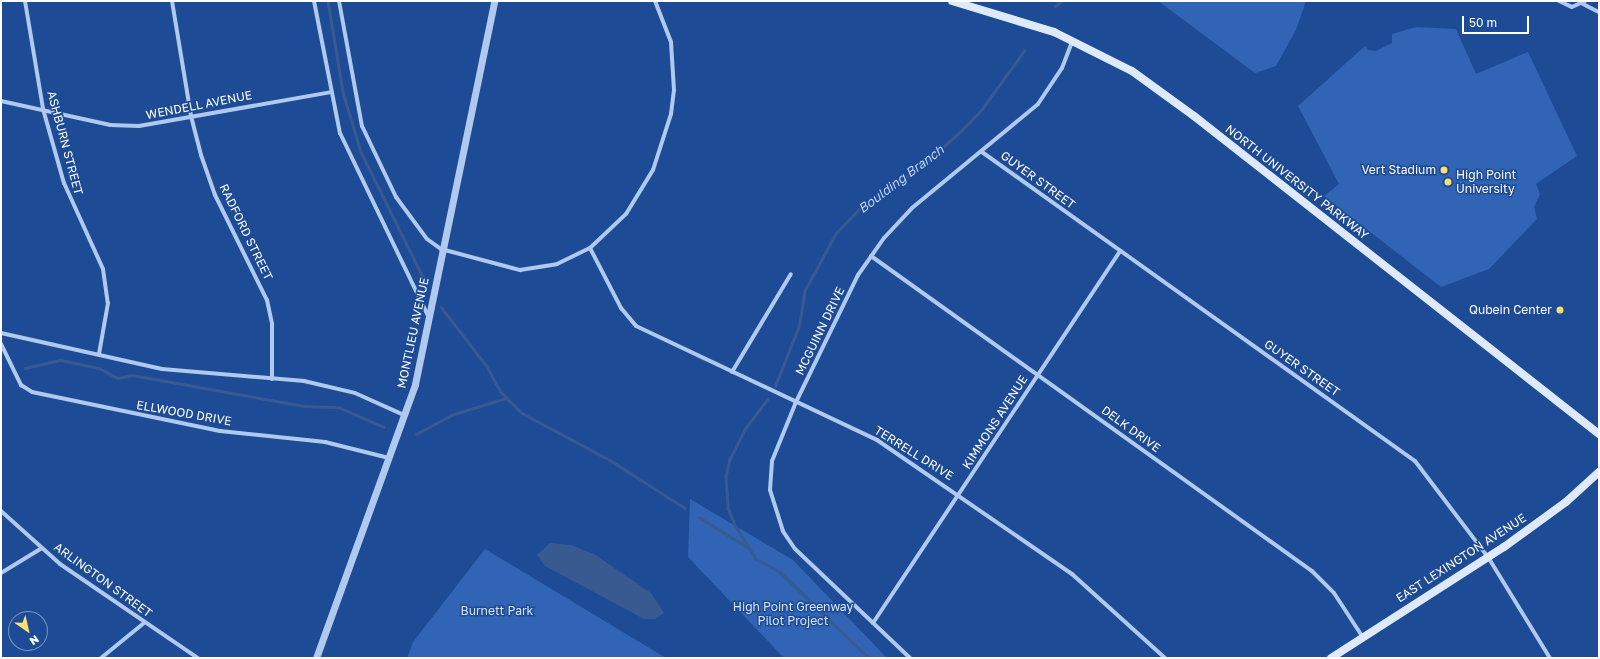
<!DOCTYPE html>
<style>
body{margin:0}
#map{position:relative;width:1600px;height:659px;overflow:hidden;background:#1d4b96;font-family:"Golos Text",sans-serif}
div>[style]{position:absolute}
.green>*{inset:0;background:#3164b4}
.water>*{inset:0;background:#385a91}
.stream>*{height:2.5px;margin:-1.25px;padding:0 1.25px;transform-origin:1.25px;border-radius:1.25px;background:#385a91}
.minor>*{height:4px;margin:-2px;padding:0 2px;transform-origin:2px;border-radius:2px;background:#b0c9ef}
.tertiary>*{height:7px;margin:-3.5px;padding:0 3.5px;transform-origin:3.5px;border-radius:3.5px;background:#b0c9ef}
.secondary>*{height:8px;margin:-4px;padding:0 4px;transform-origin:4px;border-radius:4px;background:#dee9fb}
.dots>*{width:11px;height:11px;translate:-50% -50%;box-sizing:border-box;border:2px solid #1d4b96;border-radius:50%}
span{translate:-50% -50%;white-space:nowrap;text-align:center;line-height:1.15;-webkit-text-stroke:3px #1d4b96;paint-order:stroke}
.street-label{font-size:12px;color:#fff}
.poi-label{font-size:12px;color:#fff}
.right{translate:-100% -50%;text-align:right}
.left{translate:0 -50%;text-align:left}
.park-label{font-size:12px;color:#d7e5fb}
.water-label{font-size:13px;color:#bcd4f6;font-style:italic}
.frame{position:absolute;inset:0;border:2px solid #fff;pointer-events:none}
.north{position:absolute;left:8px;top:611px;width:40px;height:40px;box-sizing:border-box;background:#1d4b96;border:1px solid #7793c0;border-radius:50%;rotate:146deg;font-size:11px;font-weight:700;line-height:16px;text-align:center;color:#fff}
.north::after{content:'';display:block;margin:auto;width:14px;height:18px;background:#ffdd6f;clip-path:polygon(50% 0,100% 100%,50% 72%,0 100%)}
.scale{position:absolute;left:1462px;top:16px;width:67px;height:18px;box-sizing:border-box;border:2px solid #fff;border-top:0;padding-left:5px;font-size:12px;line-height:14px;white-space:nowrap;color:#fff;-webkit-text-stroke:3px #1d4b96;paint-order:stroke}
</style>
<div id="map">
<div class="green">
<i style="clip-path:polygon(1158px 1px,1306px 1px,1296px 30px,1276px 66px,1255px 73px)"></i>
<i style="clip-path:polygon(1416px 27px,1456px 29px,1476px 74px,1528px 52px,1577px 156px,1536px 184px,1540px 194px,1534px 207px,1537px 219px,1489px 269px,1441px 287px,1324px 196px,1339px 184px,1298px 106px,1365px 46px,1368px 50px,1376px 51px,1392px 43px,1392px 34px)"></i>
<i style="clip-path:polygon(690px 499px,793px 560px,887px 658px,784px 658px,688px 557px)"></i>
<i style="clip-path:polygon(485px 549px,666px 658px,407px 658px,413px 642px)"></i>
</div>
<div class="water">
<i style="clip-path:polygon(550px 543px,571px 545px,594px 554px,651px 593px,664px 613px,655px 619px,644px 619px,545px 566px,537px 555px)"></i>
</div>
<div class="stream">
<i style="left:328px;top:1px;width:92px;rotate:80.6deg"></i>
<i style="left:343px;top:92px;width:63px;rotate:73.3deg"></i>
<i style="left:361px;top:152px;width:146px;rotate:63.6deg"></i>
<i style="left:1055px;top:6px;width:9px;rotate:-36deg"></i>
<i style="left:441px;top:307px;width:73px;rotate:52.2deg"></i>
<i style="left:486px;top:365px;width:31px;rotate:61deg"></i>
<i style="left:501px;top:392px;width:30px;rotate:45deg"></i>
<i style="left:522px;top:413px;width:100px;rotate:28.1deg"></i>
<i style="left:610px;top:460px;width:89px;rotate:32.6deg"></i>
<i style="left:25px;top:368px;width:37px;rotate:-13deg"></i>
<i style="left:61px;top:360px;width:39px;rotate:12deg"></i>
<i style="left:99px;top:368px;width:21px;rotate:28deg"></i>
<i style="left:118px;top:378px;width:14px;rotate:-12deg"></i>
<i style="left:132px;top:375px;width:175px;rotate:10.2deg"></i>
<i style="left:304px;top:406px;width:34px;rotate:2deg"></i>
<i style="left:338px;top:407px;width:50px;rotate:23.5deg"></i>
<i style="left:775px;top:386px;width:65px;rotate:-68.2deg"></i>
<i style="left:799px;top:326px;width:36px;rotate:-81deg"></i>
<i style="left:805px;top:290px;width:65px;rotate:-61.5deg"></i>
<i style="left:836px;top:233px;width:37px;rotate:-46deg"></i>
<i style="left:862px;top:206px;width:69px;rotate:-33.7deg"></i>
<i style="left:919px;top:168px;width:55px;rotate:-41.3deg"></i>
<i style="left:960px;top:132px;width:32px;rotate:-46deg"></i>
<i style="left:982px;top:109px;width:72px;rotate:-54.1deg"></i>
<i style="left:768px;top:399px;width:39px;rotate:127deg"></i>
<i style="left:745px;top:430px;width:34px;rotate:117deg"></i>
<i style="left:730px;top:460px;width:16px;rotate:104deg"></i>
<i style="left:726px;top:476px;width:32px;rotate:86deg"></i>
<i style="left:728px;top:508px;width:21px;rotate:67deg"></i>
<i style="left:736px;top:527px;width:38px;rotate:58deg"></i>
<i style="left:756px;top:559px;width:27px;rotate:28deg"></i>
<i style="left:780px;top:572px;width:124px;rotate:44deg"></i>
<i style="left:416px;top:434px;width:40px;rotate:-28deg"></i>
<i style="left:451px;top:415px;width:58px;rotate:-17.2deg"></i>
<i style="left:699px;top:517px;width:57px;rotate:32deg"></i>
</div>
<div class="minor">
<i style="left:25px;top:1px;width:109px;rotate:80.5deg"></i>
<i style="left:43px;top:109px;width:77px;rotate:74.2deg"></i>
<i style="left:64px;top:183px;width:94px;rotate:65.6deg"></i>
<i style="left:103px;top:269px;width:34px;rotate:82deg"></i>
<i style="left:108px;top:303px;width:52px;rotate:100deg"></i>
<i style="left:172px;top:1px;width:117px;rotate:80.6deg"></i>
<i style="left:191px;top:116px;width:40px;rotate:75.6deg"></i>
<i style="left:201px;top:155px;width:42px;rotate:70.7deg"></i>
<i style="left:215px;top:195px;width:117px;rotate:63.7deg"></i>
<i style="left:267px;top:300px;width:25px;rotate:78deg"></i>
<i style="left:272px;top:324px;width:55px;rotate:90deg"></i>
<i style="left:314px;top:1px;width:135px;rotate:78.9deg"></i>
<i style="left:340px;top:133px;width:203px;rotate:64.3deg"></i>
<i style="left:339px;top:1px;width:127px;rotate:79.6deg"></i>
<i style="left:362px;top:126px;width:79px;rotate:64.4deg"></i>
<i style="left:396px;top:197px;width:52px;rotate:53.6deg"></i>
<i style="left:427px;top:239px;width:17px;rotate:36deg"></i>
<i style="left:441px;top:249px;width:82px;rotate:14.9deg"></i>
<i style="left:520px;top:270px;width:37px;rotate:-9deg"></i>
<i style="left:557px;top:264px;width:37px;rotate:-26deg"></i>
<i style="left:590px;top:248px;width:50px;rotate:-43.4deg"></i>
<i style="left:626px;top:214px;width:52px;rotate:-58.5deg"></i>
<i style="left:653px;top:170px;width:59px;rotate:-72.2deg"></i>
<i style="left:671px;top:114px;width:24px;rotate:-83deg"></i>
<i style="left:674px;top:90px;width:48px;rotate:-93.6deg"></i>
<i style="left:671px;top:42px;width:44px;rotate:-111.3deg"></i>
<i style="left:1559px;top:1px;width:14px;rotate:25deg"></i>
<i style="left:1572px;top:7px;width:14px;rotate:-25deg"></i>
<i style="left:1583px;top:4px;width:18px;rotate:27deg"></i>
<i style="left:1px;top:101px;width:112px;rotate:12.4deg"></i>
<i style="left:110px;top:125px;width:29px;rotate:2deg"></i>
<i style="left:139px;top:126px;width:195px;rotate:-10deg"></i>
<i style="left:982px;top:152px;width:532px;rotate:35.51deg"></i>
<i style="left:1415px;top:461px;width:121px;rotate:52.8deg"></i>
<i style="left:1488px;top:557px;width:119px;rotate:58.5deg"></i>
<i style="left:590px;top:248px;width:68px;rotate:62.7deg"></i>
<i style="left:621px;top:308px;width:23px;rotate:50deg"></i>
<i style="left:636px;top:326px;width:267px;rotate:25.3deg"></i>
<i style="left:877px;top:440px;width:237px;rotate:34.5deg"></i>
<i style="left:1072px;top:574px;width:125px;rotate:42.1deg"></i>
<i style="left:871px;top:256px;width:542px;rotate:35.54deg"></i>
<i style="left:1312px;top:571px;width:31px;rotate:45deg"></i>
<i style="left:1334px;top:593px;width:51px;rotate:56.9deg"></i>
<i style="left:1px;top:333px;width:165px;rotate:12.6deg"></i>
<i style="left:162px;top:369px;width:143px;rotate:4.8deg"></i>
<i style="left:304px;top:381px;width:52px;rotate:13.2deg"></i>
<i style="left:355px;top:393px;width:54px;rotate:24.2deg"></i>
<i style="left:1px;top:344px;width:46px;rotate:64deg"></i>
<i style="left:21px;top:385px;width:13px;rotate:32deg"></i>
<i style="left:32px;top:392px;width:192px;rotate:11.7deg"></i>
<i style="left:220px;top:431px;width:106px;rotate:6deg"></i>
<i style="left:325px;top:442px;width:66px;rotate:14deg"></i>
<i style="left:732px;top:372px;width:114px;rotate:-59deg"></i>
<i style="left:1px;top:511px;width:79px;rotate:41.9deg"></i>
<i style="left:60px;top:564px;width:167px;rotate:34.3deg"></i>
<i style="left:1px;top:573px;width:48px;rotate:-31.4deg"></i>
<i style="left:873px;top:623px;width:447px;rotate:-56.4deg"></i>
<i style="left:101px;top:658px;width:55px;rotate:-39.1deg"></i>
<i style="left:910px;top:658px;width:158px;rotate:-136.5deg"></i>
<i style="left:795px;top:549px;width:22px;rotate:-124deg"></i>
<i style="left:783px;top:531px;width:43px;rotate:-107.6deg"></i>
<i style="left:770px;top:490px;width:29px;rotate:-86deg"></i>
<i style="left:772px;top:461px;width:64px;rotate:-67.9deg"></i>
<i style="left:796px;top:402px;width:141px;rotate:-64deg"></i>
<i style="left:858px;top:275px;width:45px;rotate:-54.9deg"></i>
<i style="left:884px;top:238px;width:41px;rotate:-47deg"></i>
<i style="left:912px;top:208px;width:163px;rotate:-39.5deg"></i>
<i style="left:1038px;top:104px;width:43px;rotate:-56.3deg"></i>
<i style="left:1062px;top:68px;width:30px;rotate:-69deg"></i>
</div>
<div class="tertiary">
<i style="left:316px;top:658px;width:291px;rotate:-70.1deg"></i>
<i style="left:415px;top:384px;width:391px;rotate:-78.3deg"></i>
</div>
<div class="secondary">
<i style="left:952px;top:1px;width:107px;rotate:16.9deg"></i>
<i style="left:1054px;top:32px;width:87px;rotate:26.6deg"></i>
<i style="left:1132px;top:71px;width:77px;rotate:36deg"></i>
<i style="left:1194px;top:116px;width:515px;rotate:38.14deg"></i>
<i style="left:1331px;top:658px;width:206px;rotate:-32.7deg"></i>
<i style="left:1504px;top:547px;width:77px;rotate:-36deg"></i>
<i style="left:1566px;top:502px;width:45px;rotate:-42.3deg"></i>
</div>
<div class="dots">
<i style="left:1444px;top:170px;background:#ffdd6f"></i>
<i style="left:1448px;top:182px;background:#ffdd6f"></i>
<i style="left:1560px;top:310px;background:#ffdd6f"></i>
</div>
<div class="street-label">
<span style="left:199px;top:105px;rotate:-11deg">WENDELL AVENUE</span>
<span style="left:65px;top:143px;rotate:75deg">ASHBURN STREET</span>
<span style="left:1038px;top:180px;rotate:36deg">GUYER STREET</span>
<span style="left:1297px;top:182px;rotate:38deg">NORTH UNIVERSITY PARKWAY</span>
<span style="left:246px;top:232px;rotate:64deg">RADFORD STREET</span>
<span style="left:820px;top:331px;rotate:-64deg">MCGUINN DRIVE</span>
<span style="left:413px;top:333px;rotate:-78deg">MONTLIEU AVENUE</span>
<span style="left:1302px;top:368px;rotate:35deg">GUYER STREET</span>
<span style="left:184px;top:413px;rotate:10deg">ELLWOOD DRIVE</span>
<span style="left:995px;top:422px;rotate:-57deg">KIMMONS AVENUE</span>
<span style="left:1131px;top:429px;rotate:36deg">DELK DRIVE</span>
<span style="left:914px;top:453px;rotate:32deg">TERRELL DRIVE</span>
<span style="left:1461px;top:558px;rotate:-33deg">EAST LEXINGTON AVENUE</span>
<span style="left:103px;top:580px;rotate:36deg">ARLINGTON STREET</span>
</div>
<div class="poi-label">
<span class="right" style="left:1436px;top:170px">Vert Stadium</span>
<span class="left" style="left:1456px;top:182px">High Point<br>University</span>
<span class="right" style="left:1552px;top:310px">Qubein Center</span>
</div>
<div class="park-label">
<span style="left:793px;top:614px">High Point Greenway<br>Pilot Project</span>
<span style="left:497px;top:611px">Burnett Park</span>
</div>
<div class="water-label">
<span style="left:901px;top:179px;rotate:-37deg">Boulding Branch</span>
</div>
<div class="frame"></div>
<div class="north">N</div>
<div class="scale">50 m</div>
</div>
